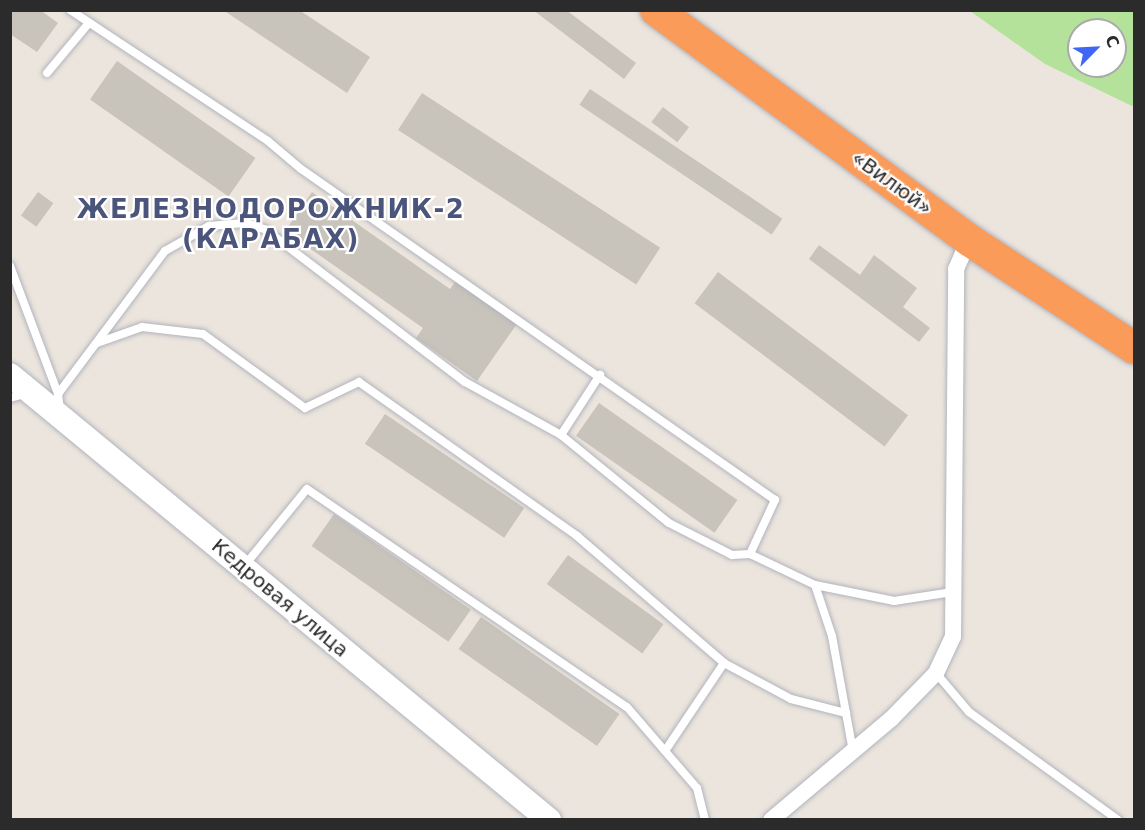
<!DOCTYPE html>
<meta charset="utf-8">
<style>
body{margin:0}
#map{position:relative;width:1145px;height:830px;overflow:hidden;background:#ece5dd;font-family:"DejaVu Sans",sans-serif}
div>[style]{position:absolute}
.green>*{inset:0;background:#b4e29a}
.building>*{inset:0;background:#c8c3bb;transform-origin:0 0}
.roads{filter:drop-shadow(0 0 2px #b1b4be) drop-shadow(0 0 2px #b1b4be)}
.lane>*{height:8px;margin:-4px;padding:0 4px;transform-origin:4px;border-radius:4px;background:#fff}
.street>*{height:16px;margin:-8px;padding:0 8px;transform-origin:8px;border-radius:8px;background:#fff}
.secondary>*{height:24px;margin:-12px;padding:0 12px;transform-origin:12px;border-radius:12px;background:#fff}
.highway>*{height:32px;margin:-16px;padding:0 16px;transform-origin:16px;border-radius:16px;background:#fb9b59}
span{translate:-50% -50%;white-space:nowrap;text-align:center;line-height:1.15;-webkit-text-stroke:4.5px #fff;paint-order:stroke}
.street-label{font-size:20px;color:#2b2b2b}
.district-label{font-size:26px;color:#4b557b;font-weight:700;letter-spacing:1.5px}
.frame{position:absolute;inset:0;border:12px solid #2b2b2b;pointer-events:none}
.north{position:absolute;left:1067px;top:18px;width:60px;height:60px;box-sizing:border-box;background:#fff;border:2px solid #aaa;border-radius:50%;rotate:66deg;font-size:16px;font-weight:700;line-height:24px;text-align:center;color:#2b2b2b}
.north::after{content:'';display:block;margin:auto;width:21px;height:27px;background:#3f66f7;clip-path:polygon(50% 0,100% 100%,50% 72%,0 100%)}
</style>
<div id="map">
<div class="green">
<i style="clip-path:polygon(evenodd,970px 11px,1134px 11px,1134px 107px,1045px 64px,970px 11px,1079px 30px,1115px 30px,1115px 66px,1079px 66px,1079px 30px)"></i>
</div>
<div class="building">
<i style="clip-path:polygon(10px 10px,40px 10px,58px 23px,37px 52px,10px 34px)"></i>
<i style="clip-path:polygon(223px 10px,299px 10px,370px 57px,347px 93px)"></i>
<i style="clip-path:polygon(533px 10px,566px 10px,636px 63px,624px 79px)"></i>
<i style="left:117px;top:61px;width:169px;height:47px;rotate:35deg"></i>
<i style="left:590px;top:89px;width:232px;height:19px;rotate:34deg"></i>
<i style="left:422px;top:93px;width:284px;height:44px;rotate:33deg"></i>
<i style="left:663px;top:107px;width:33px;height:19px;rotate:38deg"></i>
<i style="left:38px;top:192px;width:19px;height:29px;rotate:36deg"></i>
<i style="clip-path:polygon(312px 192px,450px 289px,458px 278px,519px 321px,477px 381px,416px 338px,423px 328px,285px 231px)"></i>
<i style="clip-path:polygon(819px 245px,860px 275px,874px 255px,917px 288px,903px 307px,930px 328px,919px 342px,809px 259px)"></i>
<i style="left:718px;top:272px;width:238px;height:39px;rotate:37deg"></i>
<i style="left:599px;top:403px;width:169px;height:40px;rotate:35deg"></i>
<i style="left:385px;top:414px;width:168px;height:36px;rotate:34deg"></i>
<i style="left:334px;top:514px;width:167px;height:39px;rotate:35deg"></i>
<i style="left:568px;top:555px;width:118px;height:36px;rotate:36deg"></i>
<i style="left:481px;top:617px;width:169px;height:39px;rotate:35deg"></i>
</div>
<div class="roads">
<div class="lane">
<i style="left:47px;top:73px;width:64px;rotate:-50.1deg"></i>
<i style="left:10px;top:266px;width:137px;rotate:69.4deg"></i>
<i style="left:97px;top:343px;width:48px;rotate:-19.6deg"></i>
<i style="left:142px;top:327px;width:61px;rotate:6.5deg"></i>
<i style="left:203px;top:334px;width:126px;rotate:36deg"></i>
<i style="left:305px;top:408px;width:60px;rotate:-25.7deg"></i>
<i style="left:359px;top:382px;width:267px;rotate:35.2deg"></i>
<i style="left:577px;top:536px;width:194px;rotate:40.8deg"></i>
<i style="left:724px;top:663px;width:76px;rotate:28.2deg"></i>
<i style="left:791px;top:699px;width:57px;rotate:14.3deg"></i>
<i style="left:10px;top:398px;width:18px;rotate:-16deg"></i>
<i style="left:60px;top:409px;width:15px;rotate:-98deg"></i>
<i style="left:58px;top:394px;width:179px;rotate:-53.2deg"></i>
<i style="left:165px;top:251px;width:51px;rotate:-29.6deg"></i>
<i style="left:209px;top:226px;width:38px;rotate:-5deg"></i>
<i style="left:247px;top:223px;width:20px;rotate:20deg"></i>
<i style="left:266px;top:230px;width:250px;rotate:37.4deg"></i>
<i style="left:465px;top:382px;width:110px;rotate:28.9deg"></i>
<i style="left:561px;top:435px;width:139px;rotate:39.2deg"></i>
<i style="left:669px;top:523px;width:71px;rotate:26.9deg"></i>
<i style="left:732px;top:555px;width:18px;rotate:-3deg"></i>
<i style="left:750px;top:554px;width:60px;rotate:-65.2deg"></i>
<i style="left:775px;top:500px;width:578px;rotate:-145.07deg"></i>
<i style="left:301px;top:169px;width:43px;rotate:-139.7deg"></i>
<i style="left:268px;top:141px;width:237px;rotate:-146.5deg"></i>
<i style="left:561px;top:435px;width:72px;rotate:-57deg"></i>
<i style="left:750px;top:554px;width:72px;rotate:25.5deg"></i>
<i style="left:815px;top:585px;width:54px;rotate:71.6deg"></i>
<i style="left:832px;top:636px;width:117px;rotate:79.7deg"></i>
<i style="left:245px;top:565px;width:98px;rotate:-50.8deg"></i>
<i style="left:307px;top:489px;width:387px;rotate:34.3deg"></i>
<i style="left:627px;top:707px;width:107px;rotate:49.2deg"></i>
<i style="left:697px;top:788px;width:33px;rotate:76deg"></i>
<i style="left:815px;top:585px;width:81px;rotate:11.4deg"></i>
<i style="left:894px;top:601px;width:59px;rotate:-8.8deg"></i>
<i style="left:936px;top:673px;width:51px;rotate:49.8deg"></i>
<i style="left:969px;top:712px;width:184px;rotate:35.9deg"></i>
<i style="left:665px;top:751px;width:106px;rotate:-56.2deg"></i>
</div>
<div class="street">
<i style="left:771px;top:820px;width:157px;rotate:-40.1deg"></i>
<i style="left:891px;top:719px;width:64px;rotate:-45.6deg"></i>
<i style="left:936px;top:673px;width:40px;rotate:-65deg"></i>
<i style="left:953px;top:637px;width:368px;rotate:-89.5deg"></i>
<i style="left:956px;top:269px;width:32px;rotate:-66deg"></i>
</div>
<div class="secondary">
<i style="left:10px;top:375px;width:699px;rotate:39.54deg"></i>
</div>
<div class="highway">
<i style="left:656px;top:10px;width:388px;rotate:36.3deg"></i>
<i style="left:969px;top:240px;width:197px;rotate:33.2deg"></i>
</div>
</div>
<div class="street-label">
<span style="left:892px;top:183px;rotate:36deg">«Вилюй»</span>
<span style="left:280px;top:598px;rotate:40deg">Кедровая улица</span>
</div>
<div class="district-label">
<span style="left:271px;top:225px">ЖЕЛЕЗНОДОРОЖНИК-2<br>(КАРАБАХ)</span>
</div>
<div class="frame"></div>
<div class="north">С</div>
</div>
